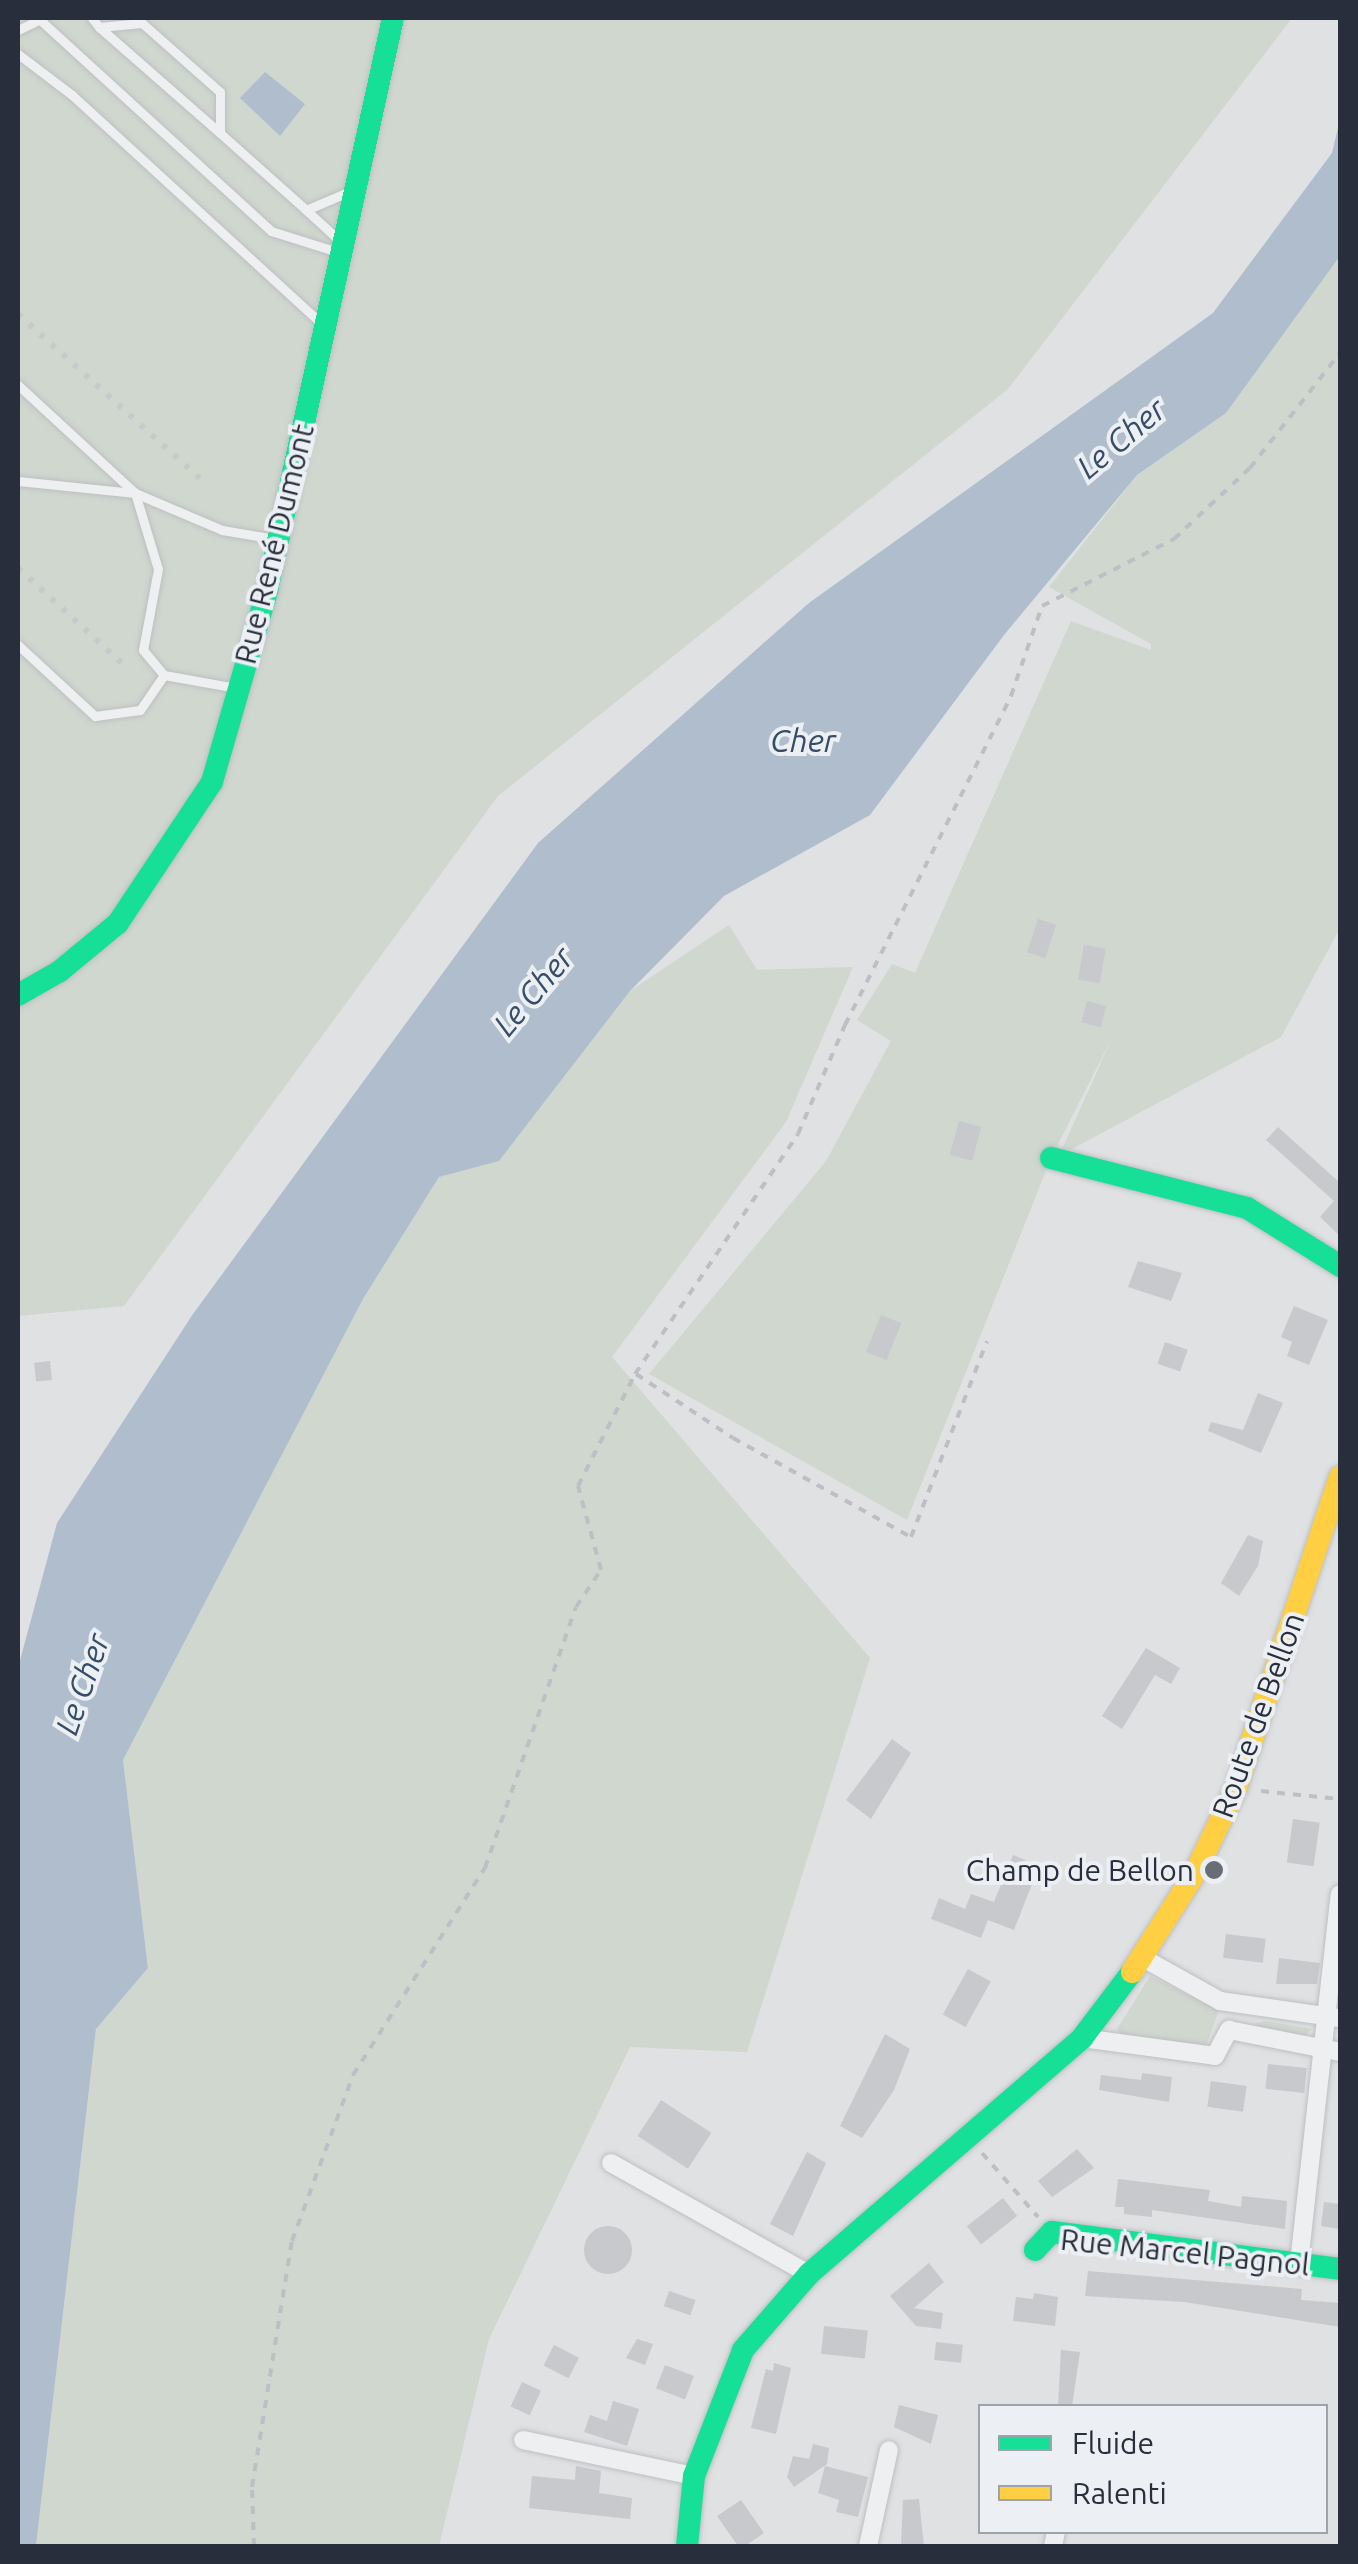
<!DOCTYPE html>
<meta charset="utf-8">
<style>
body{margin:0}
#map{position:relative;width:1358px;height:2564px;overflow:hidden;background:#dfe1e3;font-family:Ubuntu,sans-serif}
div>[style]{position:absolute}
.green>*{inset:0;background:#cfd7cf}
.water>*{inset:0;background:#afbdcd}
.building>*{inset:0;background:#c7c9cc;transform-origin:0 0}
.round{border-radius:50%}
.path>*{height:4px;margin-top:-2px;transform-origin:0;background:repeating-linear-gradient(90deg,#bdbfc4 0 8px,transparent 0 16px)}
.roads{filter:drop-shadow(0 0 2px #bdbfc1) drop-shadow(0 0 2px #bdbfc1)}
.lane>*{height:9px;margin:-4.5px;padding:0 4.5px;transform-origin:4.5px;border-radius:4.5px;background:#eeeff0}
.street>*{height:18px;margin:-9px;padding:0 9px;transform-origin:9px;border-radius:9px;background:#eeeff0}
.fast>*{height:22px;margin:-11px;padding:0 11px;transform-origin:11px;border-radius:11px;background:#16e098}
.slow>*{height:22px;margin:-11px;padding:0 11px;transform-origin:11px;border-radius:11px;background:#ffcf43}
.rail>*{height:6px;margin-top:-3px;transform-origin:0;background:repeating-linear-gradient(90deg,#c7c9cb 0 5px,transparent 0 15px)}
.dots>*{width:28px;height:28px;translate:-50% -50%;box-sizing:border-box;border:5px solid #eceff3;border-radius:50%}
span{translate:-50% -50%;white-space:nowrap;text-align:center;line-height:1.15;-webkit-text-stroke:8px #eceff3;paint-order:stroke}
.street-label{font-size:30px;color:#282e3b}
.poi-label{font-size:30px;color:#282e3b}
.right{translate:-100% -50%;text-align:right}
.water-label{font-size:32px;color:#364c6b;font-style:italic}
.frame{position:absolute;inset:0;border:20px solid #282e3b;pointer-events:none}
.legend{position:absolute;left:978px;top:2404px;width:350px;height:130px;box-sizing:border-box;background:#eceff3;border:2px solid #9ea2a9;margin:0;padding:12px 18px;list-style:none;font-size:30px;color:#282e3b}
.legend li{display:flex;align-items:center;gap:20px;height:50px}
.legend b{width:50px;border:2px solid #9ea2a9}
</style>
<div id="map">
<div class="green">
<i style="clip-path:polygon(18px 18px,1292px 18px,1008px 389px,498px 796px,124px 1306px,18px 1316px)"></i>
<i style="clip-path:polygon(1340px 256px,1340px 928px,1281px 1037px,1059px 1156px,1112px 1038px,1051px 1158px,907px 1520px,649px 1374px,826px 1161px,891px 1041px,857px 1020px,892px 964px,915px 973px,1071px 621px,1151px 650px,1151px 644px,1049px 587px,1137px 475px,1226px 413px)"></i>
<i style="clip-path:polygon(729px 925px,757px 970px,853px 967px,786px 1122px,612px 1357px,870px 1658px,747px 2052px,630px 2047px,489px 2339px,439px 2546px,36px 2546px,96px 2029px,148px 1968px,123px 1760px,363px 1299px,439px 1177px,499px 1161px,630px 991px)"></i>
<i style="clip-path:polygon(1150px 1976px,1219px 2010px,1206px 2046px,1122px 2039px,1117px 2029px)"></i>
<i style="clip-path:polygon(1266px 2021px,1312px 2029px,1303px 2038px,1259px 2030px,1256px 2023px)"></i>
</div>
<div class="water">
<i style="clip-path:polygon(265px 72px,305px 104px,280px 136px,240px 98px)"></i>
<i style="clip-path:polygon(1340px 120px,1340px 256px,1226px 413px,1137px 475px,1004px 635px,870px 815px,724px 896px,630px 991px,499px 1161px,439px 1177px,363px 1299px,123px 1760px,148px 1968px,96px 2029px,36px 2546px,18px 2546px,18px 1668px,57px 1523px,193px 1314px,538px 843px,809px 603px,1213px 313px,1332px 153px)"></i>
</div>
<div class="building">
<i style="left:1038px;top:919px;width:19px;height:35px;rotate:18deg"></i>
<i style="left:1084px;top:945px;width:22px;height:35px;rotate:10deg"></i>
<i style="left:1087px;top:1001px;width:20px;height:22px;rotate:15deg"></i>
<i style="left:959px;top:1121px;width:23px;height:35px;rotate:15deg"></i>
<i style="clip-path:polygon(1278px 1127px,1340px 1183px,1340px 1236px,1320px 1217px,1334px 1201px,1266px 1140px)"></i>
<i style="clip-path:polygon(1138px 1261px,1182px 1273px,1171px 1301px,1128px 1287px)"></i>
<i style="clip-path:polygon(1294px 1306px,1328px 1320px,1309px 1365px,1287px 1356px,1292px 1342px,1281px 1337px)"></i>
<i style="left:881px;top:1315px;width:22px;height:40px;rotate:22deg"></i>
<i style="left:1165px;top:1342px;width:24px;height:23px;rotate:19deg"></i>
<i style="left:50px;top:1361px;width:19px;height:16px;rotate:84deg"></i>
<i style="clip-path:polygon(1258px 1393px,1283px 1403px,1261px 1453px,1208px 1431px,1211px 1422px,1243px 1430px)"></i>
<i style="clip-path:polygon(1248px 1535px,1263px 1541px,1258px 1566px,1239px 1596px,1221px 1583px)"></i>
<i style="clip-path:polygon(1146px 1648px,1180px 1668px,1171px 1684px,1155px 1675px,1122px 1729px,1102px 1716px)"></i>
<i style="clip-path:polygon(892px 1739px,911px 1753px,871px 1819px,846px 1800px)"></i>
<i style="left:1293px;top:1819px;width:27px;height:44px;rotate:8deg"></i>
<i style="clip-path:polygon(1013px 1855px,1039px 1866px,1014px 1930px,988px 1920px,981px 1938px,931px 1919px,939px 1898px,965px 1909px,971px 1894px,994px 1902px)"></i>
<i style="left:1226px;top:1934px;width:40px;height:24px;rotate:7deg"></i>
<i style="clip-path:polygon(1279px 1958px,1320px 1963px,1317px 1984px,1276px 1984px)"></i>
<i style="left:968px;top:1969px;width:26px;height:52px;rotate:29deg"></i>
<i style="clip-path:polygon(885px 2034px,910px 2049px,894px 2090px,862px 2138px,840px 2126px)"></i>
<i style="left:1268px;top:2064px;width:39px;height:25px;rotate:6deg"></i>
<i style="clip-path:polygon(1142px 2073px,1172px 2077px,1169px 2102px,1099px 2090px,1101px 2075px,1141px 2080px)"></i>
<i style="left:1211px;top:2081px;width:36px;height:26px;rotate:8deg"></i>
<i style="left:661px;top:2100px;width:60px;height:43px;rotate:33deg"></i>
<i style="clip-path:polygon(1077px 2149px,1094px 2168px,1052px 2197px,1038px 2181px)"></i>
<i style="clip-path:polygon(807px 2152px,826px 2163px,793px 2236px,770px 2224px)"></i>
<i style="clip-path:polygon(1118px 2179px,1210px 2190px,1208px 2201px,1241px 2207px,1242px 2196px,1287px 2201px,1285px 2229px,1152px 2210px,1152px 2217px,1124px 2214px,1124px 2207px,1115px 2207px)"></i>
<i style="left:1003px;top:2198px;width:23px;height:46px;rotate:52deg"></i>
<i style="clip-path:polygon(1324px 2202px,1340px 2204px,1340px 2229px,1321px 2226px)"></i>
<i class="round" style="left:584px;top:2226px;width:48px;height:48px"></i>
<i style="clip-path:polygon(929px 2263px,944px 2282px,914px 2308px,943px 2313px,941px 2329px,916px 2326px,890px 2296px)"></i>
<i style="clip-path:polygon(1088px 2271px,1302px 2289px,1301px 2300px,1340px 2303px,1340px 2327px,1184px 2302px,1085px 2296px)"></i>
<i style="left:669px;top:2291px;width:28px;height:16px;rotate:19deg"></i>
<i style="clip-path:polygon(1034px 2293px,1058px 2297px,1055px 2326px,1013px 2321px,1016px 2297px,1033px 2299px)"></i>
<i style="left:824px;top:2326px;width:44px;height:28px;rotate:6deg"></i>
<i style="clip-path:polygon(637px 2339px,653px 2344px,645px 2365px,626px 2358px)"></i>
<i style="left:936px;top:2342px;width:27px;height:18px;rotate:6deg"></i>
<i style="left:554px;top:2345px;width:28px;height:23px;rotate:27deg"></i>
<i style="clip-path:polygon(1061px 2350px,1080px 2352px,1072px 2406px,1058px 2406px)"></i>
<i style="clip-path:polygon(774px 2363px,791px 2368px,776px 2434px,751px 2428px,766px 2369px,773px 2371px)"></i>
<i style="left:665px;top:2365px;width:31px;height:25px;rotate:21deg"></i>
<i style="left:522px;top:2382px;width:21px;height:27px;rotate:25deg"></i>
<i style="clip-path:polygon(613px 2401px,639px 2409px,627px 2446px,584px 2432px,590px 2415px,607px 2421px)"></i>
<i style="clip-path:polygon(899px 2405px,938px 2415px,931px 2444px,894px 2427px)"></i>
<i style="clip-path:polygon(813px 2444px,829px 2448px,827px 2464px,794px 2487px,787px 2477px,793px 2456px,809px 2459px)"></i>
<i style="clip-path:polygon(576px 2466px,601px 2471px,599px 2493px,632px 2498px,630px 2519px,529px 2508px,532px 2476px,575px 2480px)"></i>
<i style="clip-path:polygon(825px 2466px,868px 2477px,858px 2517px,836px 2512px,839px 2500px,818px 2493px)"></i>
<i style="clip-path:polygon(919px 2499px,924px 2546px,901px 2546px,903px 2500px)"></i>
<i style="clip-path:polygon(741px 2500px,764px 2533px,745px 2546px,738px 2546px,717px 2516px)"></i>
</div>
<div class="path">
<i style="left:636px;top:1374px;width:116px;rotate:33.4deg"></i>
<i style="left:733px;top:1438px;width:204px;rotate:29.1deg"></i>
<i style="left:911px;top:1537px;width:210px;rotate:-68.8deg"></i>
<i style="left:1261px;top:1791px;width:79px;rotate:5.8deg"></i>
<i style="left:982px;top:2153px;width:85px;rotate:48.8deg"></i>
<i style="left:254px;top:2546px;width:59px;rotate:-91.9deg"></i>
<i style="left:252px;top:2487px;width:249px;rotate:-80.8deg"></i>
<i style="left:292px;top:2241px;width:177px;rotate:-69.8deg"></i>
<i style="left:353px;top:2075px;width:246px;rotate:-57.5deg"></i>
<i style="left:485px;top:1868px;width:276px;rotate:-70.8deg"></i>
<i style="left:576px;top:1607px;width:45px;rotate:-56deg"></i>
<i style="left:601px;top:1570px;width:87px;rotate:-105.3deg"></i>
<i style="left:578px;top:1486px;width:126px;rotate:-63deg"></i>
<i style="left:635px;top:1374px;width:290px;rotate:-55.8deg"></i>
<i style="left:798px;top:1134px;width:119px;rotate:-66.7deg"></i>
<i style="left:845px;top:1025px;width:369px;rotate:-63.2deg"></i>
<i style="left:1011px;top:696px;width:95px;rotate:-71deg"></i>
<i style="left:1042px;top:606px;width:148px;rotate:-26.9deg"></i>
<i style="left:1174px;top:539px;width:104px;rotate:-43.1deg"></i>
<i style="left:1250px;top:468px;width:146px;rotate:-52deg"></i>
</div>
<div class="roads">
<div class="lane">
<i style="left:38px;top:18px;width:316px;rotate:42.4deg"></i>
<i style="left:271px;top:231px;width:70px;rotate:17.4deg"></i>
<i style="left:92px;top:18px;width:11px;rotate:52deg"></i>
<i style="left:99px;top:27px;width:43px;rotate:-5.3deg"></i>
<i style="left:142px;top:23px;width:104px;rotate:41.5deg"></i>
<i style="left:220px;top:92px;width:41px;rotate:90deg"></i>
<i style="left:220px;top:133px;width:115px;rotate:41.8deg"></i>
<i style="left:306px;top:210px;width:46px;rotate:-23.2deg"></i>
<i style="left:99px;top:27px;width:161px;rotate:41.2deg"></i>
<i style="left:18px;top:30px;width:28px;rotate:-26deg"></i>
<i style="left:18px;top:54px;width:68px;rotate:37.2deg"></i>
<i style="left:72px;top:95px;width:339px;rotate:42.5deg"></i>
<i style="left:306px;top:210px;width:47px;rotate:42.4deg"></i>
<i style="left:18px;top:385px;width:159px;rotate:42.7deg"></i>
<i style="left:135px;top:493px;width:79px;rotate:73.2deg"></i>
<i style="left:158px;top:569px;width:82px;rotate:100.5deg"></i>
<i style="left:143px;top:650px;width:33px;rotate:50deg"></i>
<i style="left:164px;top:675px;width:73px;rotate:10.2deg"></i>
<i style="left:18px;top:481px;width:118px;rotate:5.9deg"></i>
<i style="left:135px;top:493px;width:95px;rotate:23deg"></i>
<i style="left:222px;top:530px;width:54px;rotate:9.6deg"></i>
<i style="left:18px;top:645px;width:105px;rotate:42.7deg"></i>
<i style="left:95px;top:716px;width:45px;rotate:-7.6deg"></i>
<i style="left:140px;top:710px;width:42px;rotate:-55.6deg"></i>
</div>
<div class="street">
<i style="left:1143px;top:1958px;width:88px;rotate:29.2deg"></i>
<i style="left:1220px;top:2001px;width:121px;rotate:8.1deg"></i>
<i style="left:1082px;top:2038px;width:134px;rotate:7.7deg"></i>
<i style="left:1215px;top:2056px;width:30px;rotate:-62deg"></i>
<i style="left:1229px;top:2030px;width:113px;rotate:11.2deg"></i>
<i style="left:611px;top:2163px;width:227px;rotate:29.3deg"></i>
<i style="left:1299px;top:2263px;width:371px;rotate:-83.7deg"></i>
<i style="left:523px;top:2440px;width:175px;rotate:11.9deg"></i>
<i style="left:868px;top:2546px;width:98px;rotate:-77.7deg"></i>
<i style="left:1053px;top:2546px;width:14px;rotate:-78deg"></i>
</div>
<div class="fast">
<i style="left:18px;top:995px;width:48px;rotate:-29.7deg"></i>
<i style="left:60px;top:971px;width:75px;rotate:-39.6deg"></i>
<i style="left:118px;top:923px;width:169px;rotate:-56.3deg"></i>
<i style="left:212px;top:782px;width:199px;rotate:-73.9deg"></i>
<i style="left:267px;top:591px;width:587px;rotate:-77.6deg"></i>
<i style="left:1051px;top:1158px;width:202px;rotate:14.3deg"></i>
<i style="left:1247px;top:1208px;width:110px;rotate:31.9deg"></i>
<i style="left:1035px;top:2250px;width:25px;rotate:-47deg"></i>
<i style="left:1052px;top:2232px;width:290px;rotate:7.3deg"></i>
<i style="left:687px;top:2546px;width:70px;rotate:-84.3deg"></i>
<i style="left:694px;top:2476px;width:135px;rotate:-68.7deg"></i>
<i style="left:743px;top:2350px;width:101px;rotate:-49deg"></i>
<i style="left:809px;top:2274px;width:361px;rotate:-40.8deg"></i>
<i style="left:1082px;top:2038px;width:83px;rotate:-52.9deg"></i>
</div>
<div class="slow">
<i style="left:1132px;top:1972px;width:117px;rotate:-57.5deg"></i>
<i style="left:1195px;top:1873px;width:94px;rotate:-64.2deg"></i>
<i style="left:1236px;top:1788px;width:328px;rotate:-71.5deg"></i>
</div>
</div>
<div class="rail">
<i style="left:18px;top:314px;width:253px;rotate:42.1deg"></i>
<i style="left:18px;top:568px;width:147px;rotate:42.5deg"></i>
</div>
<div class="dots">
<i style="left:1214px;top:1870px;background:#686d76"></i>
</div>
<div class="street-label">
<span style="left:274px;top:544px;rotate:-76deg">Rue René Dumont</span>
<span style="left:1258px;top:1715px;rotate:-70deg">Route de Bellon</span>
<span style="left:1185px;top:2252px;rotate:6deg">Rue Marcel Pagnol</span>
</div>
<div class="poi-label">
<span class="right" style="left:1194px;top:1870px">Champ de Bellon</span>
</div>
<div class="water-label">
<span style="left:1121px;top:438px;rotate:-40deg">Le Cher</span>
<span style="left:803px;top:740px">Cher</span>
<span style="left:533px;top:991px;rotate:-50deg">Le Cher</span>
<span style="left:82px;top:1684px;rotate:-71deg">Le Cher</span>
</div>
<div class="frame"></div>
<ul class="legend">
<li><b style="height:12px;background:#16e098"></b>Fluide</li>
<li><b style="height:12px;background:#ffcf43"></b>Ralenti</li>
</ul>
</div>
